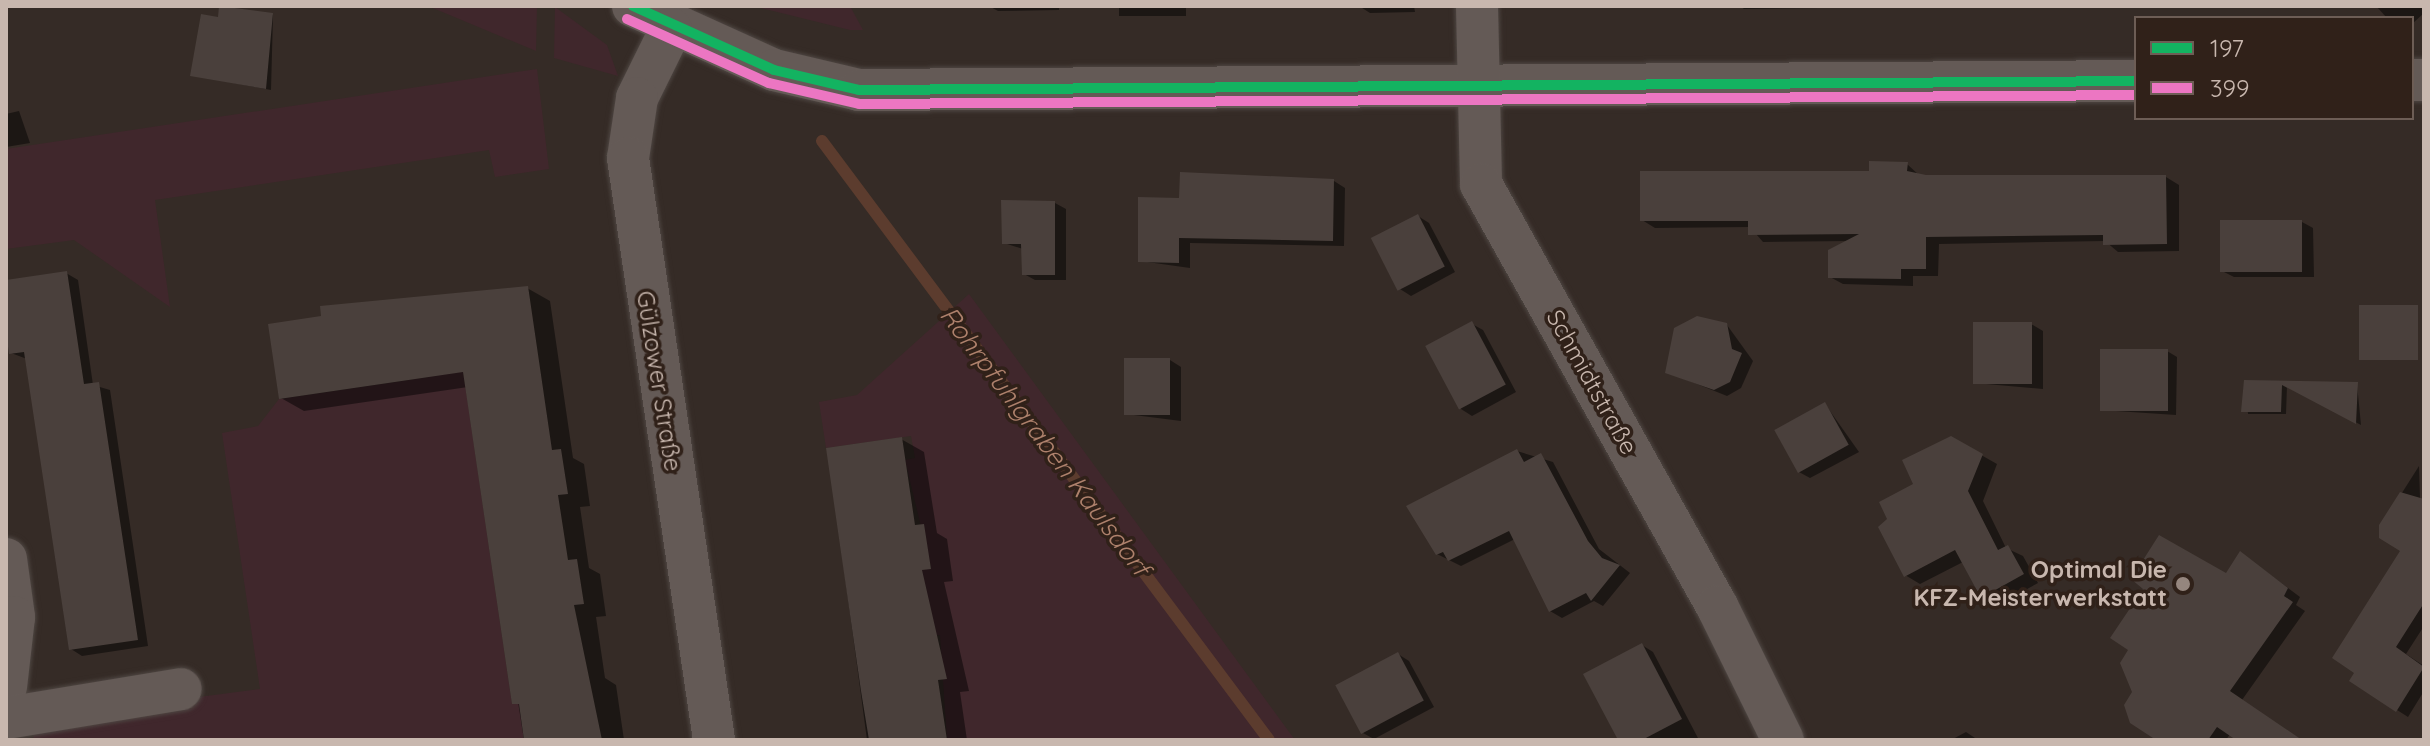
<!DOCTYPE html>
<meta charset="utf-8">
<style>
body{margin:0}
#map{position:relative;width:2430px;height:746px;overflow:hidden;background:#352b26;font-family:Quicksand,sans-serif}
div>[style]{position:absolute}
.green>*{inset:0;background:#40272c}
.shadow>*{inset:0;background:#0007;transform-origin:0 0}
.stream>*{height:12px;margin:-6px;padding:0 6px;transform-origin:6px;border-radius:6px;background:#5c3c2e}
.building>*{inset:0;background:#4a403c;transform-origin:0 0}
.roads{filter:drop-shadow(0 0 2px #4e4642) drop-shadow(0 0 2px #4e4642)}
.minor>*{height:42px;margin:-21px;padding:0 21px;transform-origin:21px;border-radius:21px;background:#645a56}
.bus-1>*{height:10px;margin:-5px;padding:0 5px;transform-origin:5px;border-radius:5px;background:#13b361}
.bus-2>*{height:10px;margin:-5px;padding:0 5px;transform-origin:5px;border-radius:5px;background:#ec76c2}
.dots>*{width:22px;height:22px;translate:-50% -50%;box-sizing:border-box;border:4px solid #302119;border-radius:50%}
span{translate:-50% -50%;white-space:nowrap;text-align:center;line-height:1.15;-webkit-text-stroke:7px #302119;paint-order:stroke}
.street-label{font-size:24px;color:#c8b7ae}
.poi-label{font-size:24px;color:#c8b7ae;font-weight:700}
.right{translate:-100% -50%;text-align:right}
.water-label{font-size:26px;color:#ae816c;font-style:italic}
.frame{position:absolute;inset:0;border:8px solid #c8b7ae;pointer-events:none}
.legend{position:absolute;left:2134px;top:16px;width:280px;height:104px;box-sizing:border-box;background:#302119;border:2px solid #6d5d55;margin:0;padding:10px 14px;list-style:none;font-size:24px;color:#c8b7ae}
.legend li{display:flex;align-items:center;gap:16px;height:40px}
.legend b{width:40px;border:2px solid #6d5d55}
</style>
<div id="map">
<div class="green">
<i style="clip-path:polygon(428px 6px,537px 6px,536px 51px)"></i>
<i style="clip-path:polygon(753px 6px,850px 6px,863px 30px,850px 30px)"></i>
<i style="clip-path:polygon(555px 7px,607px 45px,618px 76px,554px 58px)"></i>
<i style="clip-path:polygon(537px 69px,549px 169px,495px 177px,489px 150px,155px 200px,170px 307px,74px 240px,6px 249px,6px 149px)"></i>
<i style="clip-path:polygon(969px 294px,1295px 740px,947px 740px,940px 635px,931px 636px,921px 570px,931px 568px,905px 460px,915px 458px,911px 436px,826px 448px,819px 402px,857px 395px)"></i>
<i style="clip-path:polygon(461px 357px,512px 704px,519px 704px,524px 740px,34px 740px,32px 724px,39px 718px,260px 689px,222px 433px,258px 426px,279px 399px,429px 377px)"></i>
</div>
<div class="shadow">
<i style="clip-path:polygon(989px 6px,1059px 6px,1059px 10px,998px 11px)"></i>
<i style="left:1119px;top:6px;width:67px;height:10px"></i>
<i style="clip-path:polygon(1359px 6px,1414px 6px,1415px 12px,1370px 13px)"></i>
<i style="clip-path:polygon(1740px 6px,1903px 6px,1903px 7px,1744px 9px)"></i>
<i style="clip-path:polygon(1976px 6px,2025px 6px,1980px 8px)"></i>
<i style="clip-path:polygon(2376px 6px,2424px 6px,2424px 13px,2412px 24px,2387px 18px)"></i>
<i style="clip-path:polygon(273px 15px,271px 90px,192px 75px,219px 19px)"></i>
<i style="clip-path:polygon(19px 111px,30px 143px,6px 147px,6px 114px)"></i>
<i style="clip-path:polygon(1907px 164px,1920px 176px,2166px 177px,2179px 185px,2179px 251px,2118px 252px,2105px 241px,1939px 244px,1938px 276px,1913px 276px,1913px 286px,1843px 284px,1830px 277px,1851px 241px,1763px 242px,1750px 227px,1655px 228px,1642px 220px)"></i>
<i style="clip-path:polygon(1334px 181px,1345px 188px,1344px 246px,1190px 243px,1190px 268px,1140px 261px,1181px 200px)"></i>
<i style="clip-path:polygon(1055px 203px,1066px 209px,1066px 280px,1035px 280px,1024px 274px,1023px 249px,1004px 243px)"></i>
<i style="clip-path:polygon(1418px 216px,1429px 223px,1455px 272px,1411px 296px,1400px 289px)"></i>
<i style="clip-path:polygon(2302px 222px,2313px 228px,2314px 277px,2234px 277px,2222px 271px)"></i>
<i style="clip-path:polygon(66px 273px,78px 280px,93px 385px,110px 390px,148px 646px,82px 656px,71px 649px,27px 359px,11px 353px,6px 318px,6px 282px)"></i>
<i style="clip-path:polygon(527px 288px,550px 301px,573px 458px,584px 464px,590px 506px,580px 507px,589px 568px,600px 574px,606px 616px,596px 617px,605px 678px,616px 685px,624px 740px,524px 740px,468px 387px,304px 411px,281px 398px)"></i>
<i style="clip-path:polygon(1472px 324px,1483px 330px,1516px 392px,1472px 416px,1461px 409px)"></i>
<i style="clip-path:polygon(2031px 324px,2043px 331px,2043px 389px,1975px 383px)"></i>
<i style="clip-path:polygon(1727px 325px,1753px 361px,1741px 388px,1727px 396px,1667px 372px)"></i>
<i style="clip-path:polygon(2167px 351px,2177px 357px,2176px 415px,2101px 410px)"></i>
<i style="clip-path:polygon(1170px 360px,1181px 367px,1181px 421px,1126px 414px)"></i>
<i style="clip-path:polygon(2246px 382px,2357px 384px,2361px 425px,2287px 386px,2286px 414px,2248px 414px)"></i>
<i style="clip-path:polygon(1825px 404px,1859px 452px,1810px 478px,1799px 472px)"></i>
<i style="clip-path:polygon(1951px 438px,1997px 464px,1983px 501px,2006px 548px,2023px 556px,2038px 583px,1998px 605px,1983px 596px,1963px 562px,1920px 584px,1905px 575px,1916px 485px)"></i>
<i style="clip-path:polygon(901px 439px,924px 452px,937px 533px,947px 539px,953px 581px,944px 582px,969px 691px,960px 692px,967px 740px,867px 740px,828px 450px)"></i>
<i style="clip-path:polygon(1517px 451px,1553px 462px,1599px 549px,1630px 573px,1603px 606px,1594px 601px,1562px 618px,1550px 611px,1515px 539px,1461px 566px,1437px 554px)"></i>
<i style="clip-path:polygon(2419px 466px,2424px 626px,2406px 654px,2424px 666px,2424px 691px,2408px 717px,2352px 681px,2402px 550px,2381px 526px)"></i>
<i style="clip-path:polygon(2241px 553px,2300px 597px,2296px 605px,2305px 611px,2242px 700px,2300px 740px,2230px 734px,2226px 740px,2157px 740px)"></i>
<i style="clip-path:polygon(1642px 645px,1653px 652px,1699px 740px,1620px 740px)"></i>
<i style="clip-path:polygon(1398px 654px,1409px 661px,1434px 707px,1374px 739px,1363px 733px)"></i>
<i style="clip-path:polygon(1966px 732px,1978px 740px,1951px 740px)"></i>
</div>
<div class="stream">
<i style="left:822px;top:141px;width:747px;rotate:53.27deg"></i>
</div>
<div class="building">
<i style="clip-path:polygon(219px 6px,273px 13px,266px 89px,190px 76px,201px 14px,218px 17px)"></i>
<i style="clip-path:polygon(1869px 161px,1908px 162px,1907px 171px,1926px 175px,2166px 175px,2167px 244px,2103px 245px,2103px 235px,1926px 237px,1926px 269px,1901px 269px,1901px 279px,1828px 278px,1828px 250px,1859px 234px,1748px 235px,1748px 221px,1640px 221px,1640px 171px,1869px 171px)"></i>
<i style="clip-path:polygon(1180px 172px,1334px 179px,1333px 241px,1179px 238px,1179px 263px,1138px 262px,1138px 197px,1179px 198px)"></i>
<i style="clip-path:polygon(1001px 200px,1055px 201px,1055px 275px,1022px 275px,1021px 244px,1002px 244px)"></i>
<i style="left:1418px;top:214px;width:59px;height:53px;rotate:63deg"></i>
<i style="left:2220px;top:220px;width:82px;height:52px"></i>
<i style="clip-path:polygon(67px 271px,84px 384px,99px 382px,138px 640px,69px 650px,24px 352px,9px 354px,6px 332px,6px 280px)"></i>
<i style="clip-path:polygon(528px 286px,552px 450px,561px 449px,568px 494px,558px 495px,568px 560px,577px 559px,584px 604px,574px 605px,602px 740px,524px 740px,519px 704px,512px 704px,463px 372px,279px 399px,268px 324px,321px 316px,320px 306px)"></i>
<i style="left:2418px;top:305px;width:55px;height:59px;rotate:90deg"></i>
<i style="clip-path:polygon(1697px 316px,1727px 323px,1732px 349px,1742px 353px,1730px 382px,1714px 390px,1665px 373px,1674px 328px)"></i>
<i style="left:1472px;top:321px;width:72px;height:53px;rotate:62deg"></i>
<i style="left:1973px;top:322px;width:59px;height:62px"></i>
<i style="left:2100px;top:349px;width:68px;height:62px"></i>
<i style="left:1124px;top:358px;width:46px;height:57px"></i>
<i style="clip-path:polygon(2244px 380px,2358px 382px,2356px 424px,2282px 385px,2281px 412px,2241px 412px)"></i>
<i style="left:1825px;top:402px;width:49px;height:58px;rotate:61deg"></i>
<i style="clip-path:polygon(1951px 436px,1983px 454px,1968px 491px,1998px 550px,2008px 545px,2024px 574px,1981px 598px,1955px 550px,1904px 577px,1878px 527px,1887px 519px,1879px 502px,1913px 484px,1902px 460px)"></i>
<i style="clip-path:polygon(902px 437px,915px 525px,924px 524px,931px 569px,922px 570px,947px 679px,938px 680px,947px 740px,869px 740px,861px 691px,826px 448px)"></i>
<i style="clip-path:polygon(1517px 449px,1524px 462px,1541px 453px,1588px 541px,1602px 558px,1620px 565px,1591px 601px,1586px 593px,1549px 612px,1509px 531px,1448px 561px,1443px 552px,1436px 555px,1406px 506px)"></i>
<i style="clip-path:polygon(2400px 492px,2424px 499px,2424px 603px,2396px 647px,2424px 667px,2396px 712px,2349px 681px,2354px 673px,2332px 658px,2400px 551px,2379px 538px,2379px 525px)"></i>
<i style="clip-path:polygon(2159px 535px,2226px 573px,2240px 551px,2288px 588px,2284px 596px,2293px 602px,2230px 691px,2302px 740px,2236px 740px,2217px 727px,2208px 740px,2156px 740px,2130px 723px,2124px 705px,2132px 692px,2120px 663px,2128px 650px,2110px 638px,2143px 589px,2131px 579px)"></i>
<i style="clip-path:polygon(1642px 643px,1682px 719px,1642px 740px,1618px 740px,1583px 674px)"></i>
<i style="left:1398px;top:652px;width:55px;height:71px;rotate:62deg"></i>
</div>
<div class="roads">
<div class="minor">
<i style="left:633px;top:6px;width:155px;rotate:24.4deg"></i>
<i style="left:774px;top:70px;width:87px;rotate:13.2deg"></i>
<i style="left:859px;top:90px;width:1277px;rotate:-0.4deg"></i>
<i style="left:1477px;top:6px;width:178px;rotate:88.7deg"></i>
<i style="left:1481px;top:184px;width:484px;rotate:60.8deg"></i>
<i style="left:1717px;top:606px;width:149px;rotate:63.8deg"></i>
<i style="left:671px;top:29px;width:77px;rotate:116.2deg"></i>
<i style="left:637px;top:98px;width:61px;rotate:98.5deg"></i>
<i style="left:628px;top:158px;width:588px;rotate:81.59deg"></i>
<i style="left:2412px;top:80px;width:12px"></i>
<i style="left:6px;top:559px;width:59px;rotate:82.1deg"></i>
<i style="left:14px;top:617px;width:70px;rotate:96.5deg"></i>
<i style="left:6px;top:718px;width:177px;rotate:-9.4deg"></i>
</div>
</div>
<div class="bus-1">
<i style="left:633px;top:6px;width:155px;rotate:24.4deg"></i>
<i style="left:774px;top:70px;width:87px;rotate:13.2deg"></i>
<i style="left:859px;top:90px;width:1277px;rotate:-0.4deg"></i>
</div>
<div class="bus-2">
<i style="left:627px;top:19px;width:156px;rotate:24.3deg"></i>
<i style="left:769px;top:83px;width:92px;rotate:13.1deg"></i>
<i style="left:859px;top:104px;width:1277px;rotate:-0.4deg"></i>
</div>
<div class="dots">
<i style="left:2183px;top:584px;background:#95867e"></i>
</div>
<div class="street-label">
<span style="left:659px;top:381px;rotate:81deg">Gülzower Straße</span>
<span style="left:1592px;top:382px;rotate:61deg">Schmidtstraße</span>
</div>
<div class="poi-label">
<span class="right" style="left:2167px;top:584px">Optimal Die<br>KFZ-Meisterwerkstatt</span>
</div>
<div class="water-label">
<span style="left:1045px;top:441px;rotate:53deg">Rohrpfuhlgraben Kaulsdorf</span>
</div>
<div class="frame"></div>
<ul class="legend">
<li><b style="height:10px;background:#13b361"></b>197</li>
<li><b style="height:10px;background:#ec76c2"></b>399</li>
</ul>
</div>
